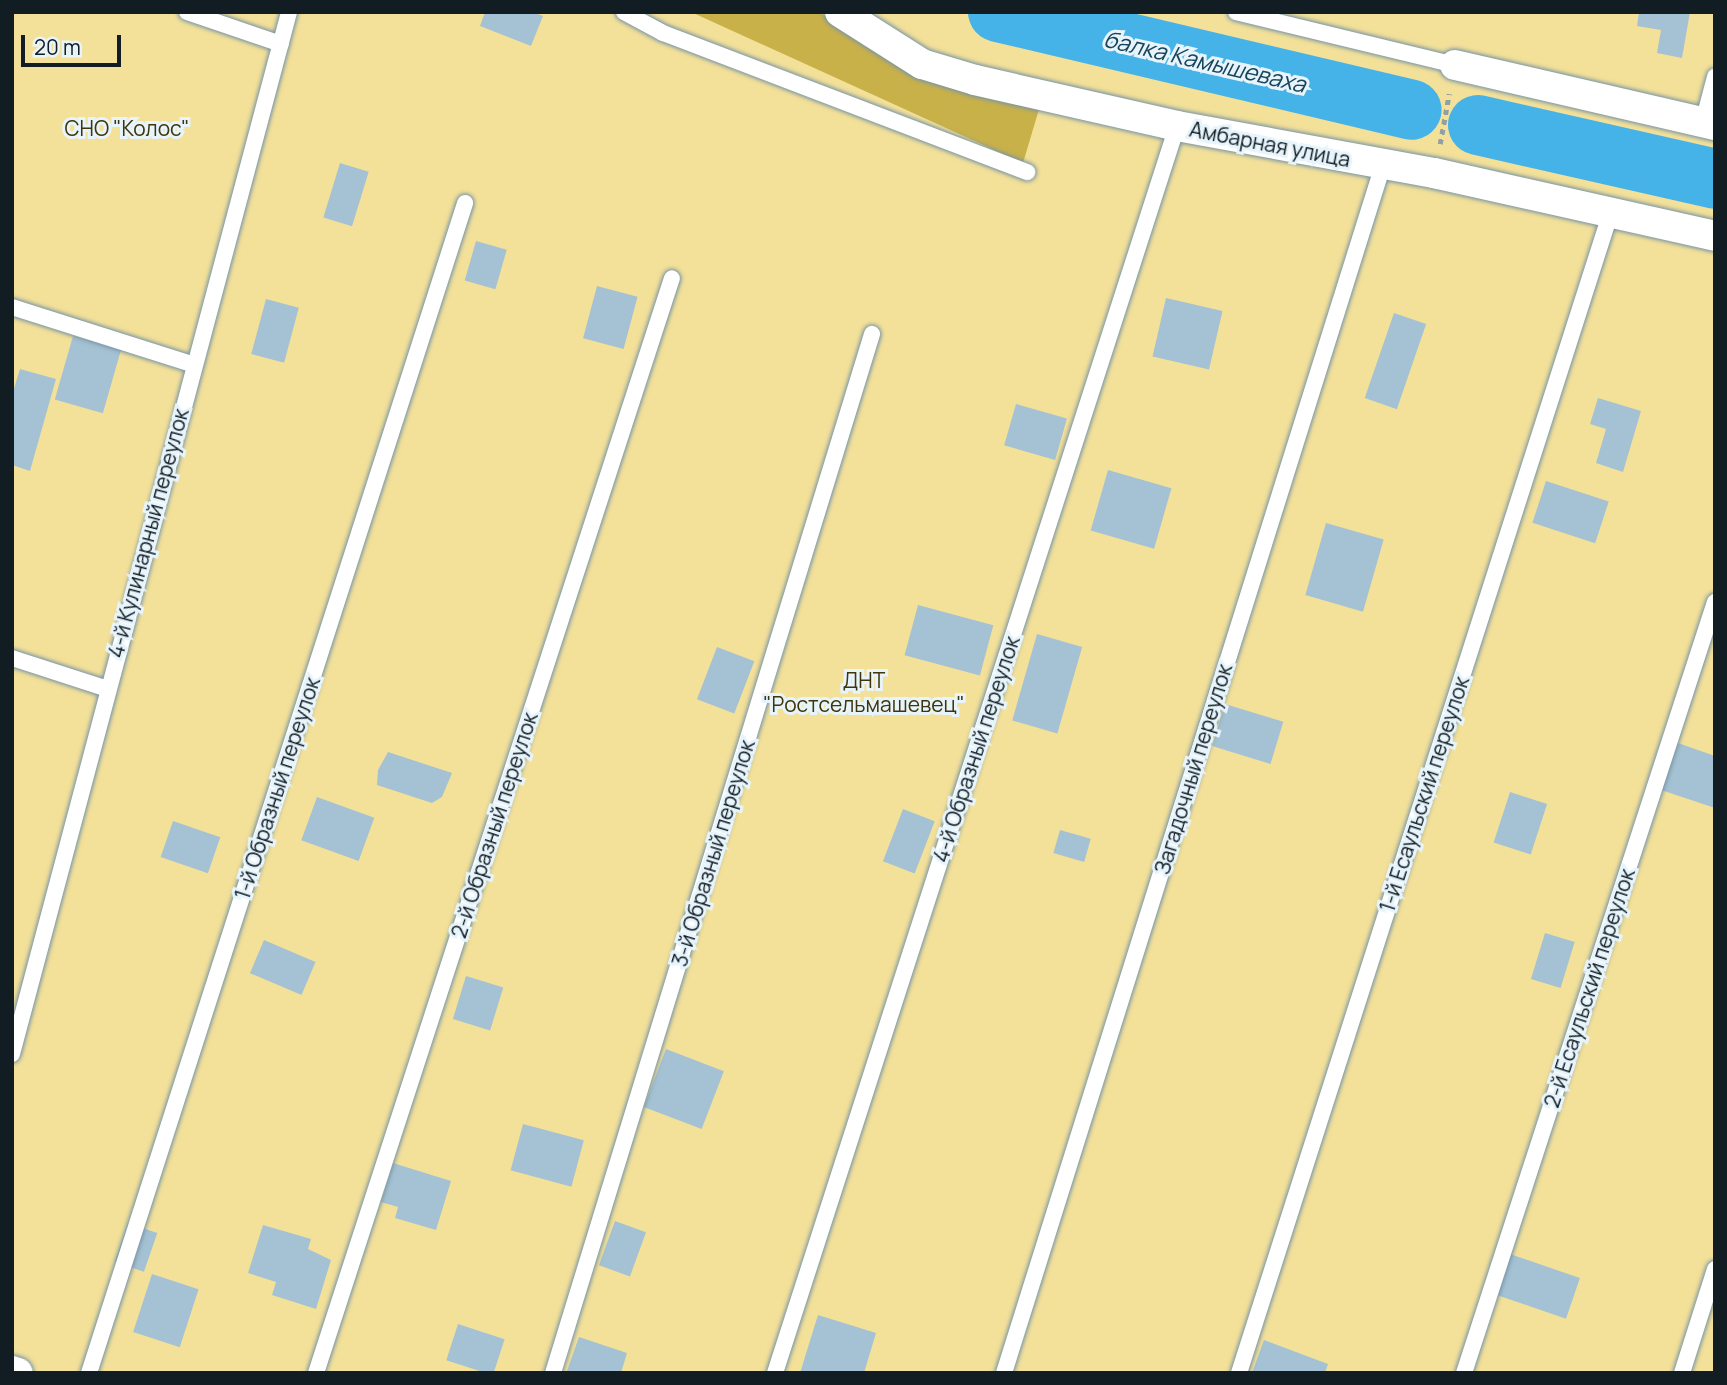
<!DOCTYPE html>
<meta charset="utf-8">
<style>
body{margin:0}
#map{position:relative;width:1727px;height:1385px;overflow:hidden;background:#e7f4fb;font-family:Manrope,sans-serif}
div>[style]{position:absolute}
.green>*{inset:0;background:#f4e199;transform-origin:0 0}
.forest>*{inset:0;background:#c9b14a}
.river>*{height:60px;margin:-30px;padding:0 30px;transform-origin:30px;border-radius:30px;background:#46b3e8}
.building>*{inset:0;background:#a4c2d3;transform-origin:0 0}
.path>*{height:4.5px;margin-top:-2.25px;transform-origin:0;background:repeating-linear-gradient(90deg,#939fa6 0 5px,transparent 0 10px)}
.roads{filter:drop-shadow(0 0 2px #7794a5) drop-shadow(0 0 2px #7794a5)}
.lane>*{height:16px;margin:-8px;padding:0 8px;transform-origin:8px;border-radius:8px;background:#fff}
.street>*{height:30px;margin:-15px;padding:0 15px;transform-origin:15px;border-radius:15px;background:#fff}
span{translate:-50% -50%;white-space:nowrap;text-align:center;line-height:1.15;-webkit-text-stroke:6px #e7f4fb;paint-order:stroke}
.park-label{font-size:21px;color:#3f3508}
.street-label{font-size:21px;color:#111c23}
.water-label{font-size:23px;color:#18455b;font-style:italic}
.frame{position:absolute;inset:0;border:14px solid #111c23;pointer-events:none}
.scale{position:absolute;left:21px;top:35px;width:100px;height:32px;box-sizing:border-box;border:4px solid #111c23;border-top:0;padding-left:9px;font-size:21px;line-height:24px;white-space:nowrap;color:#111c23;-webkit-text-stroke:5px #e7f4fb;paint-order:stroke}
</style>
<div id="map">
<div class="green">
<i style="left:12px;top:12px;width:1703px;height:1361px"></i>
</div>
<div class="forest">
<i style="clip-path:polygon(691px 12px,819px 12px,919px 74px,1040px 106px,1023px 163px)"></i>
</div>
<div class="river">
<i style="left:998px;top:12px;width:425px;rotate:13.3deg"></i>
<i style="left:1478px;top:125px;width:243px;rotate:12.8deg"></i>
</div>
<div class="building">
<i style="clip-path:polygon(485px 12px,533px 12px,543px 16px,531px 46px,480px 26px)"></i>
<i style="clip-path:polygon(1639px 12px,1690px 12px,1682px 58px,1657px 53px,1661px 30px,1637px 26px)"></i>
<i style="left:340px;top:163px;width:30px;height:57px;rotate:17deg"></i>
<i style="left:476px;top:241px;width:32px;height:41px;rotate:16deg"></i>
<i style="left:597px;top:286px;width:42px;height:54px;rotate:15deg"></i>
<i style="left:1166px;top:298px;width:58px;height:60px;rotate:13deg"></i>
<i style="left:266px;top:299px;width:34px;height:57px;rotate:15deg"></i>
<i style="left:1394px;top:313px;width:34px;height:90px;rotate:19deg"></i>
<i style="left:73px;top:336px;width:50px;height:66px;rotate:16deg"></i>
<i style="clip-path:polygon(20px 369px,56px 379px,30px 471px,12px 465px,12px 395px)"></i>
<i style="clip-path:polygon(1598px 398px,1641px 411px,1623px 472px,1596px 463px,1606px 429px,1590px 424px)"></i>
<i style="left:1016px;top:404px;width:53px;height:43px;rotate:16deg"></i>
<i style="left:1108px;top:470px;width:66px;height:63px;rotate:16deg"></i>
<i style="left:1546px;top:481px;width:66px;height:44px;rotate:18deg"></i>
<i style="left:1326px;top:523px;width:60px;height:75px;rotate:16deg"></i>
<i style="left:918px;top:605px;width:78px;height:52px;rotate:15deg"></i>
<i style="left:1037px;top:634px;width:47px;height:90px;rotate:16deg"></i>
<i style="left:717px;top:647px;width:40px;height:56px;rotate:21deg"></i>
<i style="left:1225px;top:704px;width:61px;height:44px;rotate:17deg"></i>
<i style="clip-path:polygon(1678px 743px,1715px 756px,1715px 808px,1661px 790px)"></i>
<i style="clip-path:polygon(388px 752px,452px 773px,442px 797px,432px 803px,377px 785px,378px 770px)"></i>
<i style="left:1510px;top:792px;width:39px;height:53px;rotate:18deg"></i>
<i style="left:317px;top:797px;width:61px;height:46px;rotate:20deg"></i>
<i style="left:903px;top:809px;width:34px;height:56px;rotate:21deg"></i>
<i style="left:173px;top:821px;width:50px;height:38px;rotate:19deg"></i>
<i style="left:1060px;top:830px;width:32px;height:24px;rotate:16deg"></i>
<i style="left:1545px;top:933px;width:31px;height:48px;rotate:17deg"></i>
<i style="left:264px;top:940px;width:56px;height:36px;rotate:23deg"></i>
<i style="left:466px;top:976px;width:39px;height:45px;rotate:17deg"></i>
<i style="left:666px;top:1049px;width:62px;height:62px;rotate:21deg"></i>
<i style="left:523px;top:1124px;width:63px;height:48px;rotate:15deg"></i>
<i style="clip-path:polygon(393px 1163px,451px 1181px,436px 1230px,395px 1218px,398px 1207px,381px 1202px)"></i>
<i style="left:615px;top:1221px;width:33px;height:47px;rotate:20deg"></i>
<i style="left:128px;top:1223px;width:31px;height:41px;rotate:19deg"></i>
<i style="clip-path:polygon(263px 1225px,311px 1239px,308px 1249px,331px 1260px,316px 1309px,272px 1295px,276px 1282px,248px 1273px)"></i>
<i style="left:1510px;top:1254px;width:74px;height:43px;rotate:19deg"></i>
<i style="left:152px;top:1274px;width:49px;height:61px;rotate:18deg"></i>
<i style="clip-path:polygon(818px 1315px,876px 1333px,864px 1373px,800px 1373px)"></i>
<i style="left:458px;top:1324px;width:49px;height:38px;rotate:18deg"></i>
<i style="clip-path:polygon(579px 1337px,627px 1353px,621px 1373px,567px 1371px)"></i>
<i style="clip-path:polygon(1264px 1340px,1328px 1364px,1325px 1373px,1252px 1373px)"></i>
</div>
<div class="path">
<i style="left:1440px;top:144px;width:51px;rotate:-79.8deg"></i>
</div>
<div class="roads">
<div class="lane">
<i style="left:187px;top:12px;width:99px;rotate:18.8deg"></i>
<i style="left:624px;top:12px;width:44px;rotate:28.3deg"></i>
<i style="left:663px;top:33px;width:390px;rotate:20.9deg"></i>
<i style="left:1236px;top:12px;width:225px;rotate:13.6deg"></i>
<i style="left:1703px;top:122px;width:47px;rotate:-75.1deg"></i>
<i style="left:12px;top:307px;width:189px;rotate:17.6deg"></i>
<i style="left:12px;top:658px;width:101px;rotate:17.9deg"></i>
<i style="left:12px;top:1054px;width:1078px;rotate:-75.11deg"></i>
<i style="left:89px;top:1373px;width:1229px;rotate:-72.18deg"></i>
<i style="left:316px;top:1373px;width:1151px;rotate:-71.99deg"></i>
<i style="left:553px;top:1373px;width:1087px;rotate:-72.93deg"></i>
<i style="left:775px;top:1373px;width:1310px;rotate:-72.13deg"></i>
<i style="left:1004px;top:1373px;width:1266px;rotate:-72.58deg"></i>
<i style="left:1239px;top:1373px;width:1216px;rotate:-72.24deg"></i>
<i style="left:1464px;top:1373px;width:811px;rotate:-71.97deg"></i>
<i style="left:1682px;top:1373px;width:109px;rotate:-72.4deg"></i>
</div>
<div class="street">
<i style="left:840px;top:12px;width:97px;rotate:32.4deg"></i>
<i style="left:922px;top:64px;width:55px;rotate:16.8deg"></i>
<i style="left:975px;top:80px;width:207px;rotate:12.8deg"></i>
<i style="left:1177px;top:126px;width:261px;rotate:10.4deg"></i>
<i style="left:1434px;top:173px;width:288px;rotate:12.6deg"></i>
<i style="left:1455px;top:65px;width:267px;rotate:13deg"></i>
<i style="left:12px;top:1371px;width:6px;rotate:18deg"></i>
</div>
</div>
<div class="park-label">
<span style="left:127px;top:128px">СНО "Колос"</span>
<span style="left:864px;top:692px">ДНТ<br>"Ростсельмашевец"</span>
</div>
<div class="street-label">
<span style="left:1270px;top:144px;rotate:11deg">Амбарная улица</span>
<span style="left:148px;top:533px;rotate:-75deg">4-й Кулинарный переулок</span>
<span style="left:976px;top:749px;rotate:-72deg">4-й Образный переулок</span>
<span style="left:1193px;top:769px;rotate:-73deg">Загадочный переулок</span>
<span style="left:277px;top:788px;rotate:-72deg">1-й Образный переулок</span>
<span style="left:1424px;top:794px;rotate:-72deg">1-й Есаульский переулок</span>
<span style="left:494px;top:825px;rotate:-72deg">2-й Образный переулок</span>
<span style="left:713px;top:853px;rotate:-73deg">3-й Образный переулок</span>
<span style="left:1589px;top:988px;rotate:-72deg">2-й Есаульский переулок</span>
</div>
<div class="water-label">
<span style="left:1205px;top:61px;rotate:13deg">балка Камышеваха</span>
</div>
<div class="frame"></div>
<div class="scale">20 m</div>
</div>
